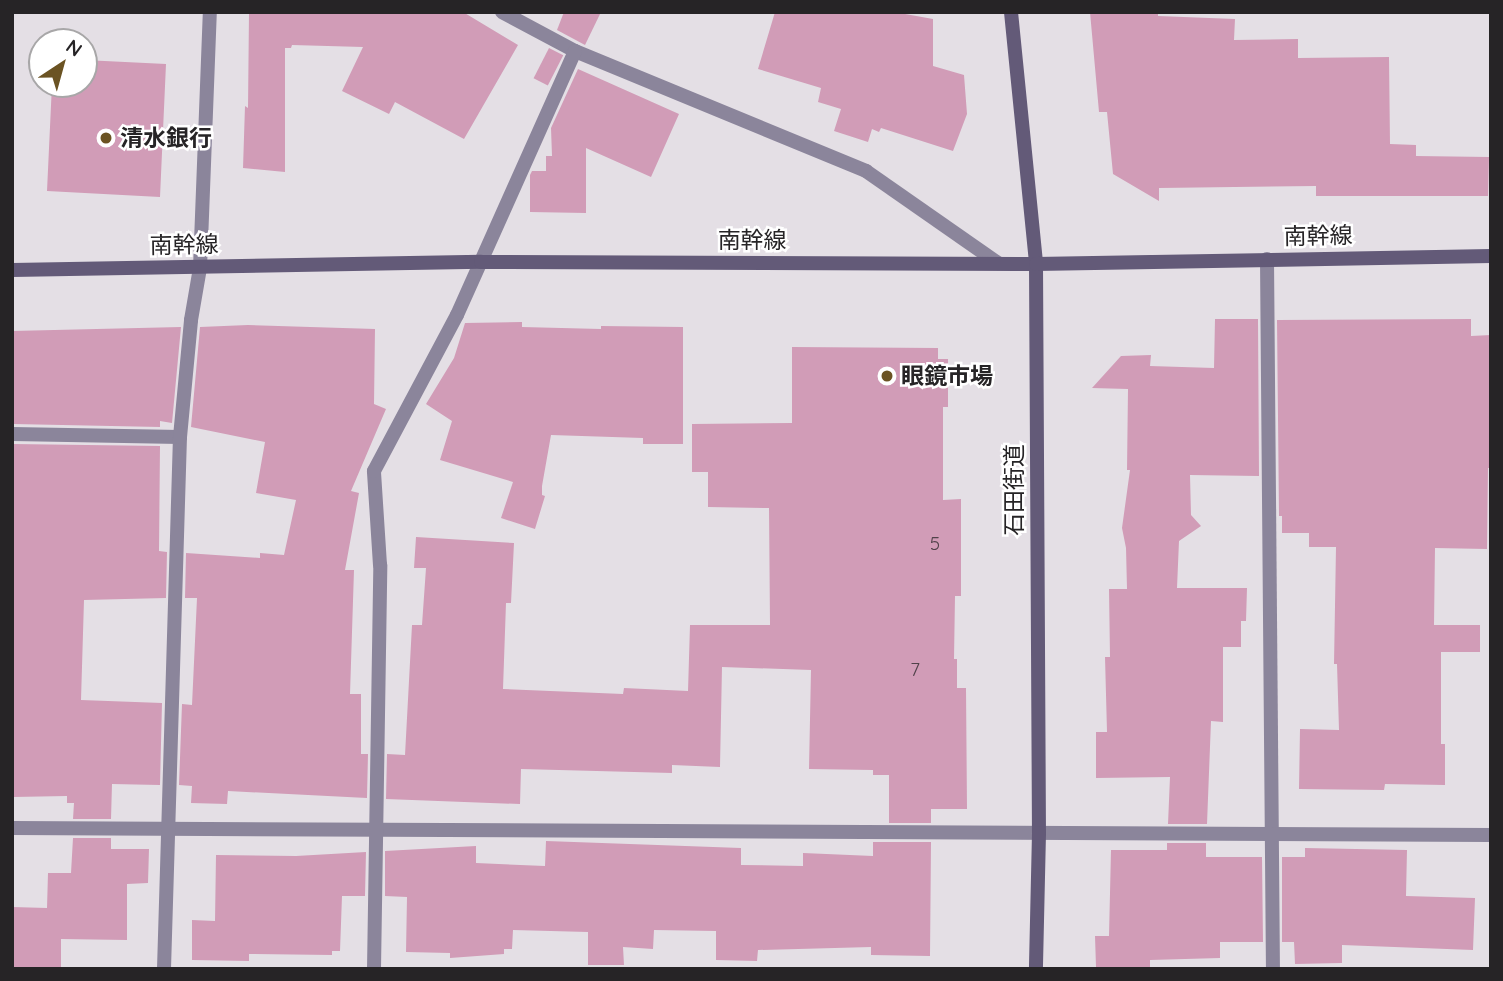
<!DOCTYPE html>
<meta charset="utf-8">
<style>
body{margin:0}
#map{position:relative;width:1503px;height:981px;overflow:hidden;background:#e4dfe5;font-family:Quicksand,"Noto Sans JP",sans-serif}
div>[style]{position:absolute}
.building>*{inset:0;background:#d19cb7;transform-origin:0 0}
.street>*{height:14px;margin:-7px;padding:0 7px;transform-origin:7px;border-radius:7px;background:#8b859b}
.secondary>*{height:14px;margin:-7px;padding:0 7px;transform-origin:7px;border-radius:7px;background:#635a78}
.dots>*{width:19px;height:19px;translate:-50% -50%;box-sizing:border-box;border:4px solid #fff;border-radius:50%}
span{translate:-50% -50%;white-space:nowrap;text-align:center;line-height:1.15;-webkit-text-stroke:5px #fff;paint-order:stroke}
.number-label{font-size:19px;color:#51424a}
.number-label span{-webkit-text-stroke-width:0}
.poi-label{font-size:23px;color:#262426;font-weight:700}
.left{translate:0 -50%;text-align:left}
.street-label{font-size:23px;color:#262426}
.frame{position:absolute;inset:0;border:14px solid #262426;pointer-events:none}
.north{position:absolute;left:28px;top:28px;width:70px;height:70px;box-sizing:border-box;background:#fff;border:2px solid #a8a7a8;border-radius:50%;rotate:36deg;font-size:19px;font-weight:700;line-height:28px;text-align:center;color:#262426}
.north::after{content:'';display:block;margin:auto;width:24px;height:32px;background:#6b5323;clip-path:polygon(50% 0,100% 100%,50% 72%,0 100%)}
</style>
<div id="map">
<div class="building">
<i style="clip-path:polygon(249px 12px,463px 12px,518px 45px,464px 139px,395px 102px,389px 114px,342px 91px,363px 47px,292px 45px,291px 48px,285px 48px,285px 172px,243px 168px,245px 106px,248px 108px)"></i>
<i style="clip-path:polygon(564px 12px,601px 12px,585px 45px,557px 30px)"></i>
<i style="clip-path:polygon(775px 12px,894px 12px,933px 19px,933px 66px,964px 75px,967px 114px,953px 151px,881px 128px,879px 132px,872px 129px,868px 142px,834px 131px,841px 109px,818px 102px,821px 88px,758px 69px)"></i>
<i style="clip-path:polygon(1090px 12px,1158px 13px,1158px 16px,1235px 19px,1234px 40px,1298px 39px,1298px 58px,1389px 57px,1390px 144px,1416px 145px,1416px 156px,1489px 157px,1488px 196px,1316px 196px,1316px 186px,1159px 188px,1159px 201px,1113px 174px,1107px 112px,1099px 112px)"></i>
<i style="left:549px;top:48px;width:16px;height:34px;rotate:27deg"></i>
<i style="clip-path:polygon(84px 60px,166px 64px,160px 197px,47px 191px,52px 84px,84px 84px)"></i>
<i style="clip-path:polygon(578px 69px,679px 114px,651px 177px,586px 148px,586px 213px,530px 212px,530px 175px,532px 171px,546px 171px,546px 156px,552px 156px,551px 128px)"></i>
<i style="clip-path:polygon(1215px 319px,1258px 319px,1259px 476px,1190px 475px,1191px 515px,1201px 526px,1179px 541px,1177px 588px,1247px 588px,1246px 621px,1241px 621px,1241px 647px,1223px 647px,1223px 722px,1211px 721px,1207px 824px,1168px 824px,1170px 777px,1096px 778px,1096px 732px,1107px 732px,1105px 657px,1110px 657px,1109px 589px,1127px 589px,1126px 548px,1122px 528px,1130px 470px,1127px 470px,1128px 389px,1092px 388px,1121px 356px,1151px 355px,1150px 366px,1214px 368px)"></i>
<i style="clip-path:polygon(1471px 319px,1471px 336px,1491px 335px,1491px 468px,1488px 468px,1487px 549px,1435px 548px,1434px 625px,1480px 625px,1480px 652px,1441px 652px,1441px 744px,1445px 744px,1445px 785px,1385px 784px,1384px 790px,1299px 789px,1300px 729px,1339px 730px,1337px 664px,1334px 664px,1336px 547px,1309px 547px,1309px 533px,1282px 533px,1282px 516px,1279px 516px,1277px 320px)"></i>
<i style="clip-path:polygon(522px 322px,522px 327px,601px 329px,601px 326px,683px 327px,683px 444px,643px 444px,643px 438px,551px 435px,542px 486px,542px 495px,545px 496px,535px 529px,501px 518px,513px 482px,440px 460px,452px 421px,426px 404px,454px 358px,465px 323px)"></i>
<i style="clip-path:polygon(248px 325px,375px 329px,374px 404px,386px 409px,351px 491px,359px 493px,345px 570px,354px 570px,350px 694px,361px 694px,361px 754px,368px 754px,367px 798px,228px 791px,227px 804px,191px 803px,192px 786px,179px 785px,182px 704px,192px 705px,197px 598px,185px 598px,186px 553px,260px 558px,260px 553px,284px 555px,296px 500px,256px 493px,265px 442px,191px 427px,200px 327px)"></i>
<i style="clip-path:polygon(181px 327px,172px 423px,160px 421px,160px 427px,13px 424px,12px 331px)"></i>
<i style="clip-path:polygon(792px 347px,938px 348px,938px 359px,948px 359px,948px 407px,943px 407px,943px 500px,961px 499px,961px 596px,955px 596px,954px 659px,957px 659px,957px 688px,966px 688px,967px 809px,931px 809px,931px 823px,889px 823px,889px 775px,873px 775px,873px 770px,809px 769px,811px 670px,722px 667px,720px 767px,672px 765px,672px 773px,521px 769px,520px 804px,386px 799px,387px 754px,405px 755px,412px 625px,422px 625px,426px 568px,414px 568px,416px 537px,514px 543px,511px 603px,506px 603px,503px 689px,623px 694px,624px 688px,688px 691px,690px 625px,770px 625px,769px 508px,708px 507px,708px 472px,692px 472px,692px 424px,792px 423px)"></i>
<i style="clip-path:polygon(13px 444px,160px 446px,159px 551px,167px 552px,166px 598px,84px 600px,81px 700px,162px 703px,160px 785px,112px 784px,111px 819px,73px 819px,74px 803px,67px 803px,67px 796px,13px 797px)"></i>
<i style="clip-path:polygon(73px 838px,111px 838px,111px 849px,149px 849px,148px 883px,127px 884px,127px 940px,61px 939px,61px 969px,12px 969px,12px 907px,47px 908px,48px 873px,71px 873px)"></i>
<i style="clip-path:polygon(546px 841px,741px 848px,741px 865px,803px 866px,803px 853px,873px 856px,873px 842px,931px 842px,930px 956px,871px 955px,871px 947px,758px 950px,757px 961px,716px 960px,716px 931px,654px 930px,653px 949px,623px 947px,624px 965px,588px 965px,588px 932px,513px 930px,512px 949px,504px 949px,504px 954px,450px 958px,450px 953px,406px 952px,407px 897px,385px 896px,385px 851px,476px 846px,476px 863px,545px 866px)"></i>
<i style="clip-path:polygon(1167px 843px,1206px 843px,1206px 857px,1262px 857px,1263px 942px,1220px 942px,1220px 958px,1150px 960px,1150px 967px,1096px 967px,1095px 936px,1109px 936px,1111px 850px,1167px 850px)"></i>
<i style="clip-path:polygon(1305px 848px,1407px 850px,1406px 896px,1475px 898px,1473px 950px,1342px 945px,1342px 963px,1295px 964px,1294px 942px,1282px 942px,1282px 857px,1305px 857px)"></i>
<i style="clip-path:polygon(366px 852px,365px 896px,342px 896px,340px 951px,332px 951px,332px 955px,249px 954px,249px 961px,192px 960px,192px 920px,215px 921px,216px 855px,296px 856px)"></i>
</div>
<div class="street">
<i style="left:502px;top:12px;width:83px;rotate:28.1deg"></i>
<i style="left:575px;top:51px;width:315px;rotate:22.4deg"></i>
<i style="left:866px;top:171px;width:161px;rotate:34.9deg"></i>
<i style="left:1267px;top:259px;width:710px;rotate:89.52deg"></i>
<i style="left:12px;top:434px;width:168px;rotate:1deg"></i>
<i style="left:12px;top:828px;width:1479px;rotate:0.27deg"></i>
<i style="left:164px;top:969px;width:532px;rotate:-88.28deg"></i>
<i style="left:180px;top:437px;width:118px;rotate:-84.6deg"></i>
<i style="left:191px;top:320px;width:53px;rotate:-80.2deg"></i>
<i style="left:200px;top:268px;width:256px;rotate:-87.8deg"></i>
<i style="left:374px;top:969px;width:404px;rotate:-89.1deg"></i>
<i style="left:380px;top:565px;width:94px;rotate:-93.7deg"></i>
<i style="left:374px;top:471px;width:177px;rotate:-62deg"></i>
<i style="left:457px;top:315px;width:289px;rotate:-65.9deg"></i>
</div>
<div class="secondary">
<i style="left:1011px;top:12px;width:253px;rotate:84.3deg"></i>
<i style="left:1036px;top:264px;width:569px;rotate:89.7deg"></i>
<i style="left:1039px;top:833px;width:136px;rotate:91.3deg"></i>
<i style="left:12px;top:270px;width:469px;rotate:-1deg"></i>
<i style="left:481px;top:262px;width:555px;rotate:0.21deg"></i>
<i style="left:1036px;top:264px;width:455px;rotate:-1deg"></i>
</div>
<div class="dots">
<i style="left:106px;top:138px;background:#6b5323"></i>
<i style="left:887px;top:376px;background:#6b5323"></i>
</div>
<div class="number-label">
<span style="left:935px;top:544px">5</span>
<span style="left:915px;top:670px">7</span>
</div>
<div class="poi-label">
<span class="left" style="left:120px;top:138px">清水銀行</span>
<span class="left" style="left:901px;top:376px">眼鏡市場</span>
</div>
<div class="street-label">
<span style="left:1318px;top:236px;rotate:-1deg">南幹線</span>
<span style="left:752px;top:240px">南幹線</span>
<span style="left:184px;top:245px;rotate:-1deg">南幹線</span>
<span style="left:1014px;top:490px;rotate:-90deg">石田街道</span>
</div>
<div class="frame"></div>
<div class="north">N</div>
</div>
